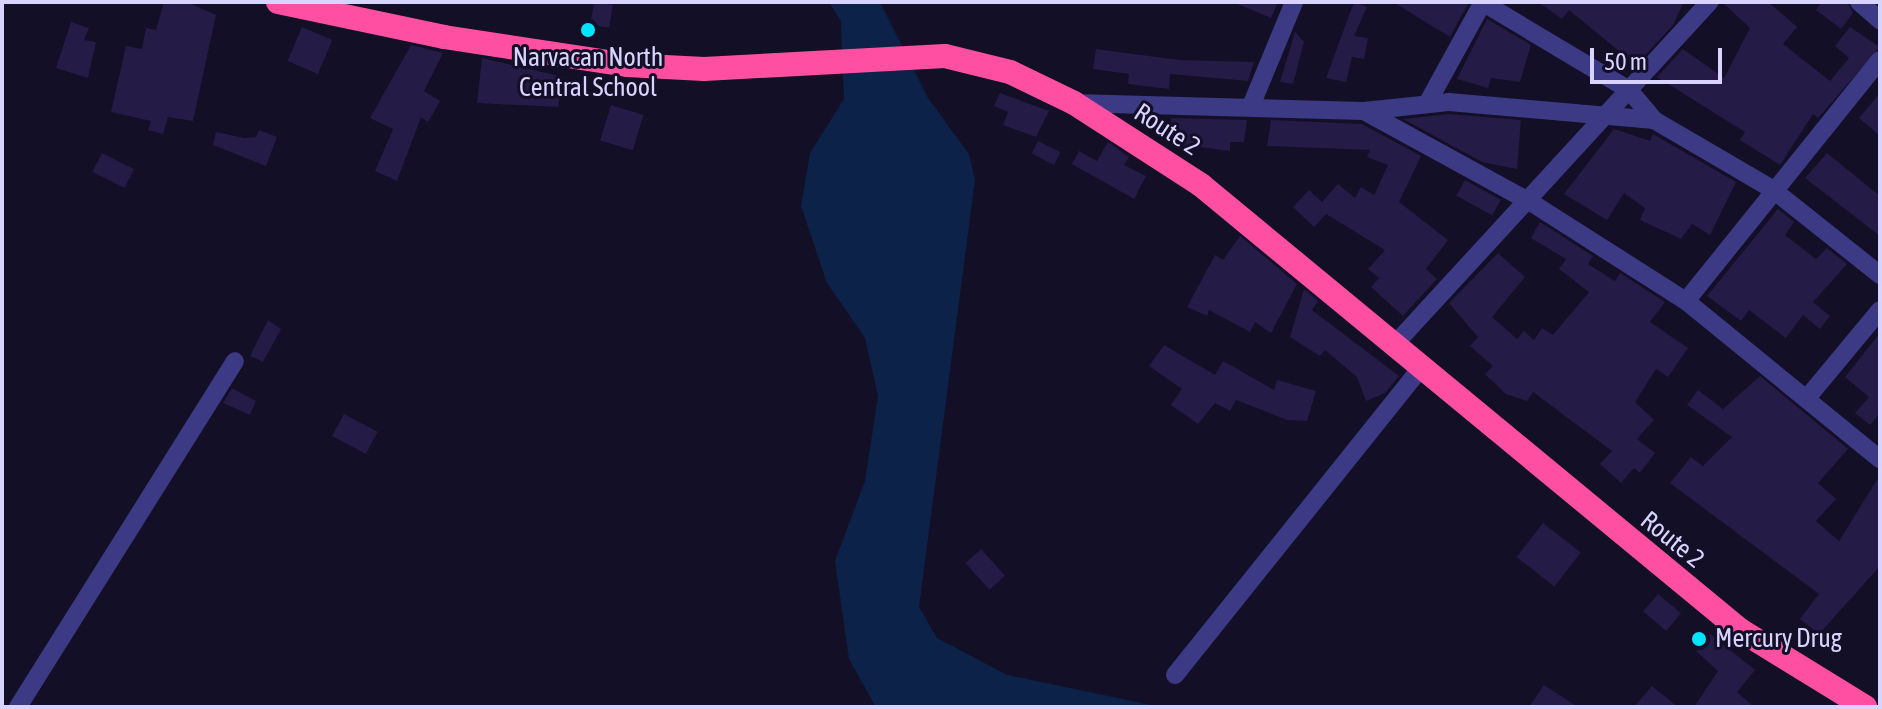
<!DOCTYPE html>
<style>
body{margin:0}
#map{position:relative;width:1882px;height:709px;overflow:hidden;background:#130f26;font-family:"Asap Condensed",sans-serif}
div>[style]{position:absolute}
.water>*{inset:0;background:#0c2248}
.building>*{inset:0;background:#241b47;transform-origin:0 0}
.minor>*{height:18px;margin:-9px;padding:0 9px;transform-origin:9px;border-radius:9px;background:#3d3a85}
.highway>*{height:24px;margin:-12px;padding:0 12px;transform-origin:12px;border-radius:12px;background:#ff4fa3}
.dots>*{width:22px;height:22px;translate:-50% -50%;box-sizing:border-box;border:4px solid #130f26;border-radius:50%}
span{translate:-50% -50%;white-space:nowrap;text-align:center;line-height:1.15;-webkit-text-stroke:6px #130f26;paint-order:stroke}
.poi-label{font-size:26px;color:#d9d4ff}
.left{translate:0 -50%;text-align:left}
.street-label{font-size:26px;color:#d9d4ff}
.frame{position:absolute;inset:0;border:4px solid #d9d4ff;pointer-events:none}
.scale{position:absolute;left:1590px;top:48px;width:132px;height:36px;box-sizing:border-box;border:4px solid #d9d4ff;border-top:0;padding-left:10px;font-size:24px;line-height:28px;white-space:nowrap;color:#d9d4ff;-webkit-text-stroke:6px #130f26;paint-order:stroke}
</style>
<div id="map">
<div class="water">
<i style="clip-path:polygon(829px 2px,880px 2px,928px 98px,969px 154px,975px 180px,919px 607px,937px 638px,1007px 675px,1161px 707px,876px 707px,849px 659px,835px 561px,865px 481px,878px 396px,865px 338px,827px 283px,801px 206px,810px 153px,844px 99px,841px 21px)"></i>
</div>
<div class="building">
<i style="clip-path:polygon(164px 2px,187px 2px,216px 15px,193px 121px,168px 117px,163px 134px,148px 130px,151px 121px,111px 112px,126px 46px,142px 49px,146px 28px,156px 30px)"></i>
<i style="left:594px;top:2px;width:19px;height:23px;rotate:9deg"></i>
<i style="clip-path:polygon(1233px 2px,1278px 2px,1271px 18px)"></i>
<i style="clip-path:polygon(1354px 2px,1367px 7px,1354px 36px,1368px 38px,1364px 59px,1352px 57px,1346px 82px,1326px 78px)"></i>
<i style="clip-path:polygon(1393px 2px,1464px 2px,1468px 4px,1450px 37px)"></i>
<i style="clip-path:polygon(1538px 2px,1684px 2px,1673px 25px,1636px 65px,1569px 10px,1562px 19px)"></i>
<i style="clip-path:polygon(1722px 2px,1768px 2px,1797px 27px,1783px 44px,1830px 81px,1849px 58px,1835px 46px,1850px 27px,1880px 47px,1818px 118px,1813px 114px,1780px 165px,1740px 140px,1745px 132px,1657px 77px,1683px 49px,1724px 78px,1750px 28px)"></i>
<i style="clip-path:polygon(1822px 2px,1847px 2px,1853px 13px,1841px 29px,1816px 10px)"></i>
<i style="clip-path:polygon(1487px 19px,1531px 45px,1520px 82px,1491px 78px,1488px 88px,1457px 79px)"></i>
<i style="clip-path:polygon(71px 22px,89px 28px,84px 40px,96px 42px,88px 78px,56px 68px)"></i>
<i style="left:302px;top:27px;width:33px;height:37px;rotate:23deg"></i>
<i style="clip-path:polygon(1295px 32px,1304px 42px,1293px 84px,1280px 82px)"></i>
<i style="clip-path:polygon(411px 45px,443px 53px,424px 91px,440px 101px,428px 122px,421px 117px,397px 181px,375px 171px,393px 129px,370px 118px)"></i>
<i style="clip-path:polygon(1096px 49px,1179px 60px,1254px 62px,1248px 81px,1170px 74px,1169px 89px,1128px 84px,1129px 74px,1093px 69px)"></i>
<i style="clip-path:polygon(482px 58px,563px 77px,558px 107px,477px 103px)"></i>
<i style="clip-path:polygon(1000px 93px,1049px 111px,1036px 137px,1003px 125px,1008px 112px,994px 106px)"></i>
<i style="clip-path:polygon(1880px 93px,1880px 136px,1859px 118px)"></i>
<i style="left:611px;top:105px;width:34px;height:37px;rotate:17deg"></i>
<i style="clip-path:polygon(1449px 114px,1521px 120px,1517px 169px,1482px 162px,1403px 119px)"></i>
<i style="clip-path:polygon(1171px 118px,1247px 120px,1244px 142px,1230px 142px,1230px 151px,1170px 143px)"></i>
<i style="clip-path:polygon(1271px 120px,1362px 124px,1421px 156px,1399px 202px,1448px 240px,1426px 269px,1437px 279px,1403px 316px,1371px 287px,1379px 278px,1368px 269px,1385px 250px,1326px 214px,1314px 227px,1293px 207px,1309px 190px,1322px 202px,1338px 184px,1355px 198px,1361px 187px,1374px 195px,1388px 165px,1367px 157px,1370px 150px,1267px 146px)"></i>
<i style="clip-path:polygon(1614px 129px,1650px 141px,1653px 134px,1736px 182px,1710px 235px,1692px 224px,1681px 239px,1640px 220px,1645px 208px,1624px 193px,1607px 220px,1564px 194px)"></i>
<i style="clip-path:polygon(259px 130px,277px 137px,266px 166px,213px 145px,216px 132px,244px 138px,256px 137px)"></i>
<i style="left:1038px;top:141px;width:25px;height:14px;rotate:27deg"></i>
<i style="clip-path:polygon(1108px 142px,1129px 157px,1124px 165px,1146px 176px,1134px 199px,1072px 164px,1079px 151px,1097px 161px)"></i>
<i style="left:102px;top:153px;width:36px;height:21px;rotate:27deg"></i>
<i style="clip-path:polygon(1827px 153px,1880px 196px,1880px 236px,1805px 178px)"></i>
<i style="left:1465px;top:180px;width:41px;height:18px;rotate:29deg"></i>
<i style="clip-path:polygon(1778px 209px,1794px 222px,1785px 235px,1816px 259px,1827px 248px,1847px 264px,1813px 302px,1830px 316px,1820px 329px,1803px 315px,1786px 338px,1749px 310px,1741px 321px,1707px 296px)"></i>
<i style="clip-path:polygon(1540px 222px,1593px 256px,1588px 264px,1615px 281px,1620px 273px,1665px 302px,1650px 322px,1688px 348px,1668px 377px,1656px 369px,1635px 402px,1654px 420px,1637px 439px,1655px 453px,1640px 473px,1634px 468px,1621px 483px,1600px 464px,1612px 451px,1533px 392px,1527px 401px,1506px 394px,1485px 374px,1493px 366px,1470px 346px,1478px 337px,1449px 303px,1498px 253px,1525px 277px,1492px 317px,1517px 339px,1524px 331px,1534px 340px,1542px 328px,1553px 335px,1589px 292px,1559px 269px,1566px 259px,1531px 238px)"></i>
<i style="clip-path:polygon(1240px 236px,1297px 284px,1271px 333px,1255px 322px,1250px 332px,1209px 310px,1207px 316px,1187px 307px,1215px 255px,1223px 260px)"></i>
<i style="clip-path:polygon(1304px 289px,1318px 301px,1312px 310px,1399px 376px,1385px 393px,1366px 401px,1357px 377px,1325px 350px,1320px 356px,1290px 337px)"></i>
<i style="clip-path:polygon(268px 320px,281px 329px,263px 362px,250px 356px)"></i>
<i style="clip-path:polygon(1880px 333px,1880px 413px,1870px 425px,1855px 413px,1869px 397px,1845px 377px)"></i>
<i style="clip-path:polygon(1164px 345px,1215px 375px,1223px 361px,1274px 390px,1277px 380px,1316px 391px,1307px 421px,1287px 420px,1236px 400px,1230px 411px,1215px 403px,1198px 424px,1171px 405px,1182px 389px,1149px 366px)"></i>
<i style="clip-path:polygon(1760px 376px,1848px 449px,1818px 483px,1836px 499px,1816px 521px,1839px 541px,1880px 475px,1880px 566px,1819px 634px,1800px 619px,1819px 594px,1670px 483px,1691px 457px,1703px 466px,1732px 437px,1687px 405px,1698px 390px,1723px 409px)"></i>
<i style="clip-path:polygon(232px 388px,256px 401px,250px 415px,223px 403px)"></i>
<i style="left:344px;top:414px;width:38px;height:25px;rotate:28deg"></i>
<i style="left:1543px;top:523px;width:48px;height:43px;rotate:38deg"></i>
<i style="left:981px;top:549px;width:36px;height:21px;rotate:48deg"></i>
<i style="left:1658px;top:594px;width:30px;height:23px;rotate:40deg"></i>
<i style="clip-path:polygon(1710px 634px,1755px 670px,1737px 692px,1754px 707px,1694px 707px,1718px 671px,1696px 651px)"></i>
<i style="clip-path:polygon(1544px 685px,1578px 707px,1529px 707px)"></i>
<i style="clip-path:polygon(1652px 686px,1678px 707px,1634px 707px)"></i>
</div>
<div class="minor">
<i style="left:1482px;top:2px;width:171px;rotate:30.9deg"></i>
<i style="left:1629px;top:90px;width:39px;rotate:50deg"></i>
<i style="left:1859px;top:2px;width:28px;rotate:41deg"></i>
<i style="left:1428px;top:102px;width:114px;rotate:-61.2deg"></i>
<i style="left:1074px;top:103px;width:290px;rotate:1.6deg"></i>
<i style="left:1364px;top:111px;width:85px;rotate:-6deg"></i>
<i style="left:1449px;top:102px;width:206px;rotate:5deg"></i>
<i style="left:1654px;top:120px;width:137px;rotate:30.3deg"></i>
<i style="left:1772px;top:189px;width:138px;rotate:38.5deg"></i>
<i style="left:1251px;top:106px;width:113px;rotate:-67.5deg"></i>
<i style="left:1364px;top:111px;width:192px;rotate:28.7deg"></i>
<i style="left:1532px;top:203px;width:183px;rotate:32.5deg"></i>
<i style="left:1686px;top:301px;width:250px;rotate:39.2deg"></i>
<i style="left:1686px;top:301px;width:309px;rotate:-51.2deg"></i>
<i style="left:1395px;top:344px;width:465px;rotate:-47.4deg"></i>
<i style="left:1807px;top:398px;width:114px;rotate:-50.3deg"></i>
<i style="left:1175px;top:675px;width:395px;rotate:-51.3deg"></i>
<i style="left:18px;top:707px;width:408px;rotate:-57.9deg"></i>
</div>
<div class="highway">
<i style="left:278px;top:2px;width:170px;rotate:11.9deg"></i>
<i style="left:444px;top:37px;width:185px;rotate:8.7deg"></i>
<i style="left:627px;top:65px;width:77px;rotate:3deg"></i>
<i style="left:704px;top:69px;width:241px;rotate:-3.1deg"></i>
<i style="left:945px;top:56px;width:67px;rotate:13.8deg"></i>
<i style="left:1010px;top:72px;width:71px;rotate:25.8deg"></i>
<i style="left:1074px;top:103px;width:151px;rotate:32.8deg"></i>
<i style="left:1201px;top:185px;width:699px;rotate:39.54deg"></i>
<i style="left:1740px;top:630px;width:147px;rotate:31.6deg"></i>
</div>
<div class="dots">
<i style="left:588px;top:30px;background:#00e5ff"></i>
<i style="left:1699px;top:639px;background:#00e5ff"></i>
</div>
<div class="poi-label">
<span style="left:588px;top:73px">Narvacan North<br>Central School</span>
<span class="left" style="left:1715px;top:639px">Mercury Drug</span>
</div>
<div class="street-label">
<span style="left:1167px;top:130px;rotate:33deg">Route 2</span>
<span style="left:1672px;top:540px;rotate:39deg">Route 2</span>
</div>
<div class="frame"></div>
<div class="scale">50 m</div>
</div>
